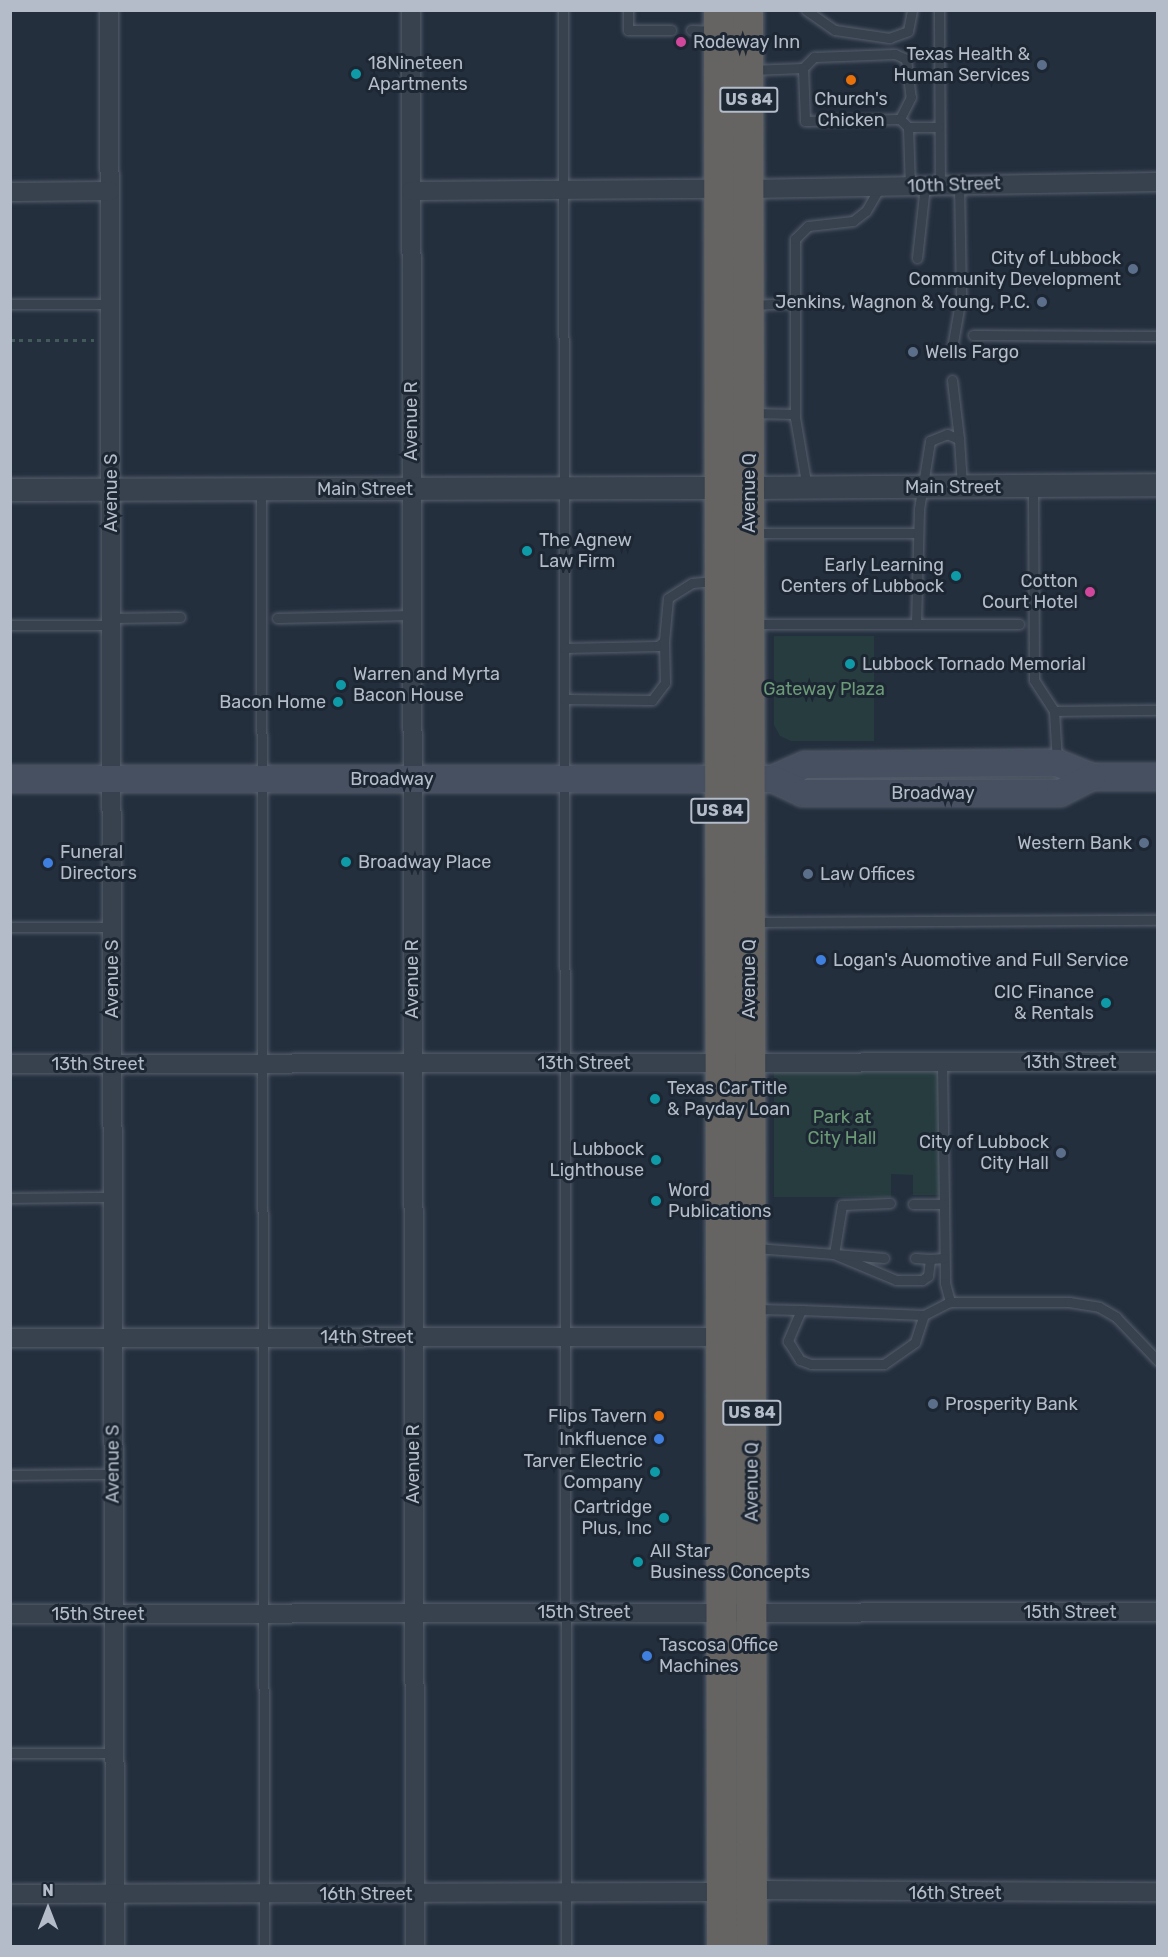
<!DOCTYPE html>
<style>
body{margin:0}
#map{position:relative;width:1168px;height:1957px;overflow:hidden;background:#242f3e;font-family:Rubik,sans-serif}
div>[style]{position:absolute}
.green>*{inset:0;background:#263c3f}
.path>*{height:3px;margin-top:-1.5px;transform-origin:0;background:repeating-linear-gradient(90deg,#44595c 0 4.5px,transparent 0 9px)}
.roads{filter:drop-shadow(0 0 2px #565f6c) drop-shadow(0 0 2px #565f6c)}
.service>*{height:9px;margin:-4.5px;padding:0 4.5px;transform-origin:4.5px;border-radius:4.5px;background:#38414e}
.minor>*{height:18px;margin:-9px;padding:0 9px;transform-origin:9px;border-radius:9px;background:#38414e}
.tertiary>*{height:22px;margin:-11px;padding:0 11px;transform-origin:11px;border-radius:11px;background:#38414e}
.secondary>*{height:26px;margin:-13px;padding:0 13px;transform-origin:13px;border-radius:13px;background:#465061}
.trunk>*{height:30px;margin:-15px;padding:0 15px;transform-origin:15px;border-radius:15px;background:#656462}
.dots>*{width:16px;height:16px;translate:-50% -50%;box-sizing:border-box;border:3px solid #1d2633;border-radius:50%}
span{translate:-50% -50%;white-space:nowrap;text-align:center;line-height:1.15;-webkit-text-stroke:6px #1d2633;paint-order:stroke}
.shield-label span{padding:2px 4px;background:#1d2633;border:2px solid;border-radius:4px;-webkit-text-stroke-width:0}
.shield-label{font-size:16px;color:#b4bcc9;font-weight:700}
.poi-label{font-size:18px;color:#b4bcc9}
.left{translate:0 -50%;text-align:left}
.right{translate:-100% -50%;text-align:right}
.street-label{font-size:18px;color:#b4bcc9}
.park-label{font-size:18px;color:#6b9a76}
.frame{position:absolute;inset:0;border:12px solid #b4bcc9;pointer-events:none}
.north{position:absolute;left:18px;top:1879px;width:60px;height:60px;-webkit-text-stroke:4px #1d2633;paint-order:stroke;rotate:0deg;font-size:16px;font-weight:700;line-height:24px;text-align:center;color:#b4bcc9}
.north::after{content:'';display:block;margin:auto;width:21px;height:27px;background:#b4bcc9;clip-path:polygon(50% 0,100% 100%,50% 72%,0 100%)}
</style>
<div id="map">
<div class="green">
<i style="clip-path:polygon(774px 636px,874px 636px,874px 741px,791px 741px,780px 736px,774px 725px)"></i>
<i style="clip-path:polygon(774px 1061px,942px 1062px,942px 1195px,913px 1195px,913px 1175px,891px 1174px,891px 1197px,774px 1197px)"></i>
</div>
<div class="path">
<i style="left:10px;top:340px;width:84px"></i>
</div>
<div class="roads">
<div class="service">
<i style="left:563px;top:10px;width:1936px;rotate:89.91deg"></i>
<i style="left:628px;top:10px;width:20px;rotate:90deg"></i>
<i style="left:628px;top:30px;width:43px"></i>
<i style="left:806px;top:10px;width:35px;rotate:35deg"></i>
<i style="left:835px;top:30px;width:55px;rotate:8.4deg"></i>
<i style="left:889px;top:38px;width:20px;rotate:-20deg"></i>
<i style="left:908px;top:31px;width:21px;rotate:-79deg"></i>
<i style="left:939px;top:10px;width:176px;rotate:89.7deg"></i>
<i style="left:691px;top:30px;width:26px;rotate:2deg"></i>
<i style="left:803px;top:68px;width:16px;rotate:-45deg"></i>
<i style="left:814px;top:57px;width:81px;rotate:-2.1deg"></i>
<i style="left:895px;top:54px;width:12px;rotate:24deg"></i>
<i style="left:906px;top:59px;width:38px;rotate:83deg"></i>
<i style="left:911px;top:97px;width:25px;rotate:117deg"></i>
<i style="left:751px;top:70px;width:52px;rotate:-2.2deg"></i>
<i style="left:803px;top:68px;width:53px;rotate:87.8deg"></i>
<i style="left:805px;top:121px;width:95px;rotate:-1.2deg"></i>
<i style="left:900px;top:119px;width:11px;rotate:45deg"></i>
<i style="left:908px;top:127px;width:60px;rotate:88.1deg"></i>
<i style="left:908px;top:127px;width:31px"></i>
<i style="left:917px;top:258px;width:72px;rotate:-83.7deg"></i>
<i style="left:10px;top:304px;width:100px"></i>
<i style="left:752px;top:305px;width:41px;rotate:-2.8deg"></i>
<i style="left:973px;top:335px;width:185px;rotate:0.3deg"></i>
<i style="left:952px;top:348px;width:52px;rotate:-80deg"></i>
<i style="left:961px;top:297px;width:112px;rotate:-91deg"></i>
<i style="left:952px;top:380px;width:59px;rotate:83.2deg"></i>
<i style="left:752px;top:413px;width:43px;rotate:1.3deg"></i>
<i style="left:1033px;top:486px;width:194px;rotate:89.7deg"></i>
<i style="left:1034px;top:680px;width:37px;rotate:57deg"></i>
<i style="left:1054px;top:711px;width:51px;rotate:86.6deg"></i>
<i style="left:807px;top:488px;width:71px;rotate:-99.7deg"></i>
<i style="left:795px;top:418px;width:179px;rotate:-90deg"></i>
<i style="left:795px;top:239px;width:18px;rotate:-45deg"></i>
<i style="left:808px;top:226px;width:45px;rotate:-6.3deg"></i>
<i style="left:853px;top:221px;width:16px;rotate:-38deg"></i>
<i style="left:866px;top:211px;width:28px;rotate:-60deg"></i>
<i style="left:261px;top:489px;width:1457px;rotate:89.88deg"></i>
<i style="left:752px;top:533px;width:166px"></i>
<i style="left:111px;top:618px;width:69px;rotate:-0.8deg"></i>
<i style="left:277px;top:618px;width:134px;rotate:-1.3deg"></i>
<i style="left:755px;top:624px;width:264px"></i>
<i style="left:916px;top:624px;width:115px;rotate:-88.5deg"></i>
<i style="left:919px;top:509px;width:69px;rotate:-80.8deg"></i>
<i style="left:930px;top:441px;width:18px;rotate:-22deg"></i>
<i style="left:947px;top:434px;width:13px;rotate:23deg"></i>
<i style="left:959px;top:439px;width:47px;rotate:86.3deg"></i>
<i style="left:10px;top:625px;width:101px"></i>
<i style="left:564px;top:648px;width:94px;rotate:-1.2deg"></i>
<i style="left:658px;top:646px;width:8px;rotate:-40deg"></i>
<i style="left:664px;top:641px;width:43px;rotate:-84.7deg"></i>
<i style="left:668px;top:598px;width:28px;rotate:-32deg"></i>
<i style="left:692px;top:583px;width:25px;rotate:-5deg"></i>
<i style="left:564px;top:699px;width:88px;rotate:0.7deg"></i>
<i style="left:652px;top:700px;width:21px;rotate:-53deg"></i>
<i style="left:665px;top:683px;width:42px;rotate:-91.4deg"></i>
<i style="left:1054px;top:711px;width:104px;rotate:-0.6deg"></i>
<i style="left:755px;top:922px;width:403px;rotate:-0.3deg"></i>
<i style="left:10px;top:927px;width:102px"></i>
<i style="left:942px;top:1062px;width:221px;rotate:89.2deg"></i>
<i style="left:945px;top:1283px;width:20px;rotate:75deg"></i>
<i style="left:10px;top:1198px;width:103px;rotate:-0.6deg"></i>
<i style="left:913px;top:1204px;width:30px"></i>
<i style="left:756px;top:1248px;width:78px;rotate:4.4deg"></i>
<i style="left:834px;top:1254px;width:67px;rotate:22.8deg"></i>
<i style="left:896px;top:1280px;width:26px"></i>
<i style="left:922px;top:1280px;width:7px;rotate:-34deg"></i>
<i style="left:928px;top:1276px;width:17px;rotate:-83deg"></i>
<i style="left:930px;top:1259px;width:14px;rotate:-4deg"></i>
<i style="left:884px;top:1258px;width:50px;rotate:-175.4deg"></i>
<i style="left:834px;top:1254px;width:50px;rotate:-80.7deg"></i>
<i style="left:842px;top:1205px;width:48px;rotate:-2.4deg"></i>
<i style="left:915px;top:1258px;width:15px;rotate:4deg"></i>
<i style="left:755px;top:1309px;width:46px;rotate:1.2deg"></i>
<i style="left:924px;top:1315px;width:123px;rotate:-177.7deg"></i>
<i style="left:801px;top:1310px;width:34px;rotate:113deg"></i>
<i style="left:788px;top:1341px;width:22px;rotate:58deg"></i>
<i style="left:800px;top:1360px;width:12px;rotate:20deg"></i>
<i style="left:811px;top:1364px;width:73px"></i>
<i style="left:884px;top:1364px;width:38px;rotate:-35deg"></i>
<i style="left:915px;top:1342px;width:28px;rotate:-72deg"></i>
<i style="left:924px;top:1315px;width:29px;rotate:-27deg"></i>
<i style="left:950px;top:1302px;width:119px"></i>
<i style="left:1069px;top:1302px;width:30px;rotate:9deg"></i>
<i style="left:1099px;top:1307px;width:20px;rotate:30deg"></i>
<i style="left:1116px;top:1317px;width:61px;rotate:46.3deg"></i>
<i style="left:10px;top:1475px;width:103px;rotate:-0.6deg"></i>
<i style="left:10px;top:1753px;width:104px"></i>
</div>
<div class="minor">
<i style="left:109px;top:10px;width:1936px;rotate:89.82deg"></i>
<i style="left:411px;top:10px;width:1936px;rotate:89.88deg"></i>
<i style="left:750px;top:189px;width:408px;rotate:-1deg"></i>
<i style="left:411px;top:191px;width:308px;rotate:-0.4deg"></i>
<i style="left:10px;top:192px;width:100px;rotate:-0.6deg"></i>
<i style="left:10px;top:1064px;width:1148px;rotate:-0.1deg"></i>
<i style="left:10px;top:1338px;width:713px;rotate:-0.08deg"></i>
<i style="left:10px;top:1614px;width:1148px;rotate:-0.1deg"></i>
<i style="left:752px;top:1890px;width:406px;rotate:0.3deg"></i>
<i style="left:10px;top:1894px;width:711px;rotate:-0.16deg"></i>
</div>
<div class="tertiary">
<i style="left:749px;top:488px;width:409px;rotate:-0.4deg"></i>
<i style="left:10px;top:490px;width:710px;rotate:-0.16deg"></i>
</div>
<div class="secondary">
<i style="left:10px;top:779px;width:763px"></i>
<i style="left:773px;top:779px;width:35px;rotate:-24deg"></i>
<i style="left:805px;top:765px;width:252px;rotate:-0.5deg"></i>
<i style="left:1057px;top:763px;width:38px;rotate:22deg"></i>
<i style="left:1092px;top:777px;width:66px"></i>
<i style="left:773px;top:779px;width:33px;rotate:25deg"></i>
<i style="left:803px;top:793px;width:257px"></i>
<i style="left:1060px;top:793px;width:36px;rotate:-27deg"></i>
</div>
<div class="trunk">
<i style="left:719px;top:10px;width:1936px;rotate:89.91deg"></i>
<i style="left:748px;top:10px;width:1936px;rotate:89.88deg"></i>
</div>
</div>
<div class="dots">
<i style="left:681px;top:42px;background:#d1479c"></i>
<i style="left:1042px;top:65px;background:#5c6f8a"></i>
<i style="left:356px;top:74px;background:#0f9aa8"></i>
<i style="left:851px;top:80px;background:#e8710a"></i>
<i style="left:1133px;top:269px;background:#5c6f8a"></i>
<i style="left:1042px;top:302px;background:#5c6f8a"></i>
<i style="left:913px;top:352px;background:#5c6f8a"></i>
<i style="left:527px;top:551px;background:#0f9aa8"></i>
<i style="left:956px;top:576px;background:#0f9aa8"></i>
<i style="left:1090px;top:592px;background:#d1479c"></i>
<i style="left:850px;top:664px;background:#0f9aa8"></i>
<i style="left:341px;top:685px;background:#0f9aa8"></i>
<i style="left:338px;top:702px;background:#0f9aa8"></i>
<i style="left:1144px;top:843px;background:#5c6f8a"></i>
<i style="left:346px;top:862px;background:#0f9aa8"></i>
<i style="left:48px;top:863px;background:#3f7fe0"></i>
<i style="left:808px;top:874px;background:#5c6f8a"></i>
<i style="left:821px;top:960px;background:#3f7fe0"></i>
<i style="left:1106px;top:1003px;background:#0f9aa8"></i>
<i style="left:655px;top:1099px;background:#0f9aa8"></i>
<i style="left:1061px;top:1153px;background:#5c6f8a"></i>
<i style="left:656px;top:1160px;background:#0f9aa8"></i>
<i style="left:656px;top:1201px;background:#0f9aa8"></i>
<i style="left:933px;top:1404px;background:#5c6f8a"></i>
<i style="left:659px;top:1416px;background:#e8710a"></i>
<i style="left:659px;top:1439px;background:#3f7fe0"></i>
<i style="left:655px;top:1472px;background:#0f9aa8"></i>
<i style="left:664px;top:1518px;background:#0f9aa8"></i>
<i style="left:638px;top:1562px;background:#0f9aa8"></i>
<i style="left:647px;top:1656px;background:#3f7fe0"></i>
</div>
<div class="shield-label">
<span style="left:749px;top:100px">US 84</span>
<span style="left:720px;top:811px">US 84</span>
<span style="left:752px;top:1413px">US 84</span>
</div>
<div class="poi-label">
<span class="left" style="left:693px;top:42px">Rodeway Inn</span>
<span class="right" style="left:1030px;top:65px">Texas Health &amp;<br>Human Services</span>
<span class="left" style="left:368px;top:74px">18Nineteen<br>Apartments</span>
<span style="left:851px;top:110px">Church's<br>Chicken</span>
<span class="right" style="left:1121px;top:269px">City of Lubbock<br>Community Development</span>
<span class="right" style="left:1030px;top:302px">Jenkins, Wagnon &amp; Young, P.C.</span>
<span class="left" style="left:925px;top:352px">Wells Fargo</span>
<span class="left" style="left:539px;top:551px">The Agnew<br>Law Firm</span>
<span class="right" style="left:944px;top:576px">Early Learning<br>Centers of Lubbock</span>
<span class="right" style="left:1078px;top:592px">Cotton<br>Court Hotel</span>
<span class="left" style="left:862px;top:664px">Lubbock Tornado Memorial</span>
<span class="left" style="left:353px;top:685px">Warren and Myrta<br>Bacon House</span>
<span class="right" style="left:326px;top:702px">Bacon Home</span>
<span class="right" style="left:1132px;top:843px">Western Bank</span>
<span class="left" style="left:60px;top:863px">Funeral<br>Directors</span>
<span class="left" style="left:358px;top:862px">Broadway Place</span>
<span class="left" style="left:820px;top:874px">Law Offices</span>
<span class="left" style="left:833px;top:960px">Logan's Auomotive and Full Service</span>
<span class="right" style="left:1094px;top:1003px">CIC Finance<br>&amp; Rentals</span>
<span class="left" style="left:667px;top:1099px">Texas Car Title<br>&amp; Payday Loan</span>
<span class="right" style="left:1049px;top:1153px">City of Lubbock<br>City Hall</span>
<span class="right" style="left:644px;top:1160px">Lubbock<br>Lighthouse</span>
<span class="left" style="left:668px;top:1201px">Word<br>Publications</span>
<span class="left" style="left:945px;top:1404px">Prosperity Bank</span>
<span class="right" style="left:647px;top:1416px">Flips Tavern</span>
<span class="right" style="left:647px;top:1439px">Inkfluence</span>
<span class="right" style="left:643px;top:1472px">Tarver Electric<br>Company</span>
<span class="right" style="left:652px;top:1518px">Cartridge<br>Plus, Inc</span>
<span class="left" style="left:650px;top:1562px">All Star<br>Business Concepts</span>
<span class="left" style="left:659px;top:1656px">Tascosa Office<br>Machines</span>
</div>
<div class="street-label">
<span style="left:954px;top:185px;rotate:-2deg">10th Street</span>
<span style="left:411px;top:421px;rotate:-90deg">Avenue R</span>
<span style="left:953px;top:487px">Main Street</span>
<span style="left:365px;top:489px">Main Street</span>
<span style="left:111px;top:493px;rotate:-90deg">Avenue S</span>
<span style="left:749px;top:493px;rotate:-90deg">Avenue Q</span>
<span style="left:392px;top:779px">Broadway</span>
<span style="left:933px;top:793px">Broadway</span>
<span style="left:112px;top:979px;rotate:-90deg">Avenue S</span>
<span style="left:412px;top:979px;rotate:-90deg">Avenue R</span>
<span style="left:749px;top:979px;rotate:-90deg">Avenue Q</span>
<span style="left:1070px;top:1062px">13th Street</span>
<span style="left:584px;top:1063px">13th Street</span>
<span style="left:98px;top:1064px">13th Street</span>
<span style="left:367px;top:1337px">14th Street</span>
<span style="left:113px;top:1464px;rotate:-90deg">Avenue S</span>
<span style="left:413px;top:1464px;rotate:-90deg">Avenue R</span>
<span style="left:752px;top:1482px;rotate:-90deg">Avenue Q</span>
<span style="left:584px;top:1612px">15th Street</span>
<span style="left:1070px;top:1612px">15th Street</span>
<span style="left:98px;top:1614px">15th Street</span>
<span style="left:955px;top:1893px">16th Street</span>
<span style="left:366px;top:1894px">16th Street</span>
</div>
<div class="park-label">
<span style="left:824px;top:689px">Gateway Plaza</span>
<span style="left:842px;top:1128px">Park at<br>City Hall</span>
</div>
<div class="frame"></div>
<div class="north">N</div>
</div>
